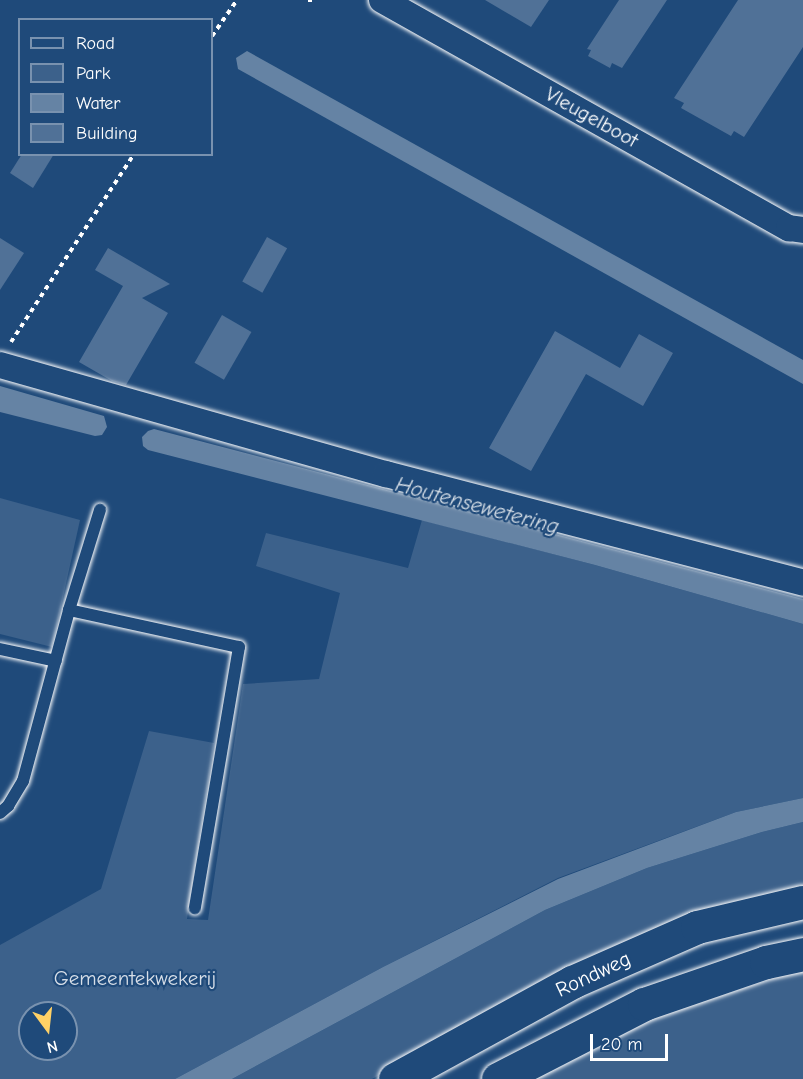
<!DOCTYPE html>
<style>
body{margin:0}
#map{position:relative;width:803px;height:1079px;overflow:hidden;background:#1f4a7a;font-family:"Comic Neue",sans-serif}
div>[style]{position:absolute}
.green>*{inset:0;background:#3c618b}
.water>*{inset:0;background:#6583a4}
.building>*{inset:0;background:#507197;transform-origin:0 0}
.path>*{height:4px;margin-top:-2px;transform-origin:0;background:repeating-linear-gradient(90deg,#fff 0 4.5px,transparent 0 9px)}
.roads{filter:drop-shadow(0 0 2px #fff) drop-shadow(0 0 2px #fff)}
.lane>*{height:12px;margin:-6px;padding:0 6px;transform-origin:6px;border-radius:6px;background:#1f4a7a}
.street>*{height:26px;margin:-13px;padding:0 13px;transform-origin:13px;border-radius:13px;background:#1f4a7a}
.secondary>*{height:33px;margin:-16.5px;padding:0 16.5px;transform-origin:16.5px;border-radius:16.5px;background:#1f4a7a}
span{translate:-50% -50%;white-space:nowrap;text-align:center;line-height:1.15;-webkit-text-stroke:4.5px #1f4a7a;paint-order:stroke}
.street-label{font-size:21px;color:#fff}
.park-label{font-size:21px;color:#d8dfe8}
.water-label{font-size:22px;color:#d8e0e8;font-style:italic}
.legend{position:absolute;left:18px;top:18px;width:195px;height:138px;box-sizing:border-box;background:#1f4a7a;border:2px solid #7992af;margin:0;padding:8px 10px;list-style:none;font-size:18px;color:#fff}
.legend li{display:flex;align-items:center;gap:12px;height:30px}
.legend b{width:30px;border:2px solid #7992af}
.north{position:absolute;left:18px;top:1001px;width:60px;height:60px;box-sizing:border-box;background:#1f4a7a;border:2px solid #7992af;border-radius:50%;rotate:165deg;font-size:16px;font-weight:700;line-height:24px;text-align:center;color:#fff}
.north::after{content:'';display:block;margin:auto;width:21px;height:27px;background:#ffd166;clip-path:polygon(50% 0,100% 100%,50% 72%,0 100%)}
.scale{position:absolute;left:590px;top:1034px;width:78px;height:27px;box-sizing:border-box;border:3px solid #fff;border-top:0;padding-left:8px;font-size:18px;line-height:21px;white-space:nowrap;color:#fff;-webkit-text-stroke:4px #1f4a7a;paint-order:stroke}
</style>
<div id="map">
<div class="green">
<i style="clip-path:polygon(0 498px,80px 520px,52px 647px,0 634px)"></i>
<i style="clip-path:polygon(evenodd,422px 520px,595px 565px,803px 624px,803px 798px,736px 812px,558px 878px,383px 967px,175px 1079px,0 1079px,0 945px,101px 889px,149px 731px,214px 743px,187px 919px,208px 920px,243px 684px,319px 679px,340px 593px,256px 566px,266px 533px,408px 568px,422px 520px,30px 1013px,66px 1013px,66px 1049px,30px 1049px,30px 1013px)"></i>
<i style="clip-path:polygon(803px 822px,803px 890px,552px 981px,372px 1079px,232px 1079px,545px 910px,647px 868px,762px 832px)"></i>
<i style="clip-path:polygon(803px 969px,803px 1079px,536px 1079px,659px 1016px)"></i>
</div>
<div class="water">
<i style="clip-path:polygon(247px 51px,803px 360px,803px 384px,238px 69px,236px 58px)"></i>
<i style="clip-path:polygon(0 386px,104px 416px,107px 427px,102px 435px,95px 436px,0 412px)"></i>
<i style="clip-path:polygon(154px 429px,803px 599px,803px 624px,595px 565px,148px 450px,143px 446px,142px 437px,148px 431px)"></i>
<i style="clip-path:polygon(803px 798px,803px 822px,762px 832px,647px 868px,545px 910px,232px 1079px,175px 1079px,383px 967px,558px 879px,736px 812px)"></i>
</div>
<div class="building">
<i style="clip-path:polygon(485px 0,549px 0,531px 27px)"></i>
<i style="clip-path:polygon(619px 0,667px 0,622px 68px,612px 63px,610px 68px,588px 56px,591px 50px,587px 49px)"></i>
<i style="clip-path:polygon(738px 0,803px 0,803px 47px,744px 137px,734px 131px,731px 136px,681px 108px,684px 103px,674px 98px)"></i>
<i style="clip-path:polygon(22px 154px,54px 154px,33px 188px,10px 173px)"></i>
<i style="left:267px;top:237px;width:23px;height:51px;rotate:29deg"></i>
<i style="clip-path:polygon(0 238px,24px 253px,0 290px)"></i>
<i style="clip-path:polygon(108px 248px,170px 284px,142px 298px,168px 313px,126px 385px,112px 381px,79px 362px,123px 286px,95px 270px)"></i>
<i style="left:222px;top:315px;width:34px;height:55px;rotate:30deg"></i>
<i style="clip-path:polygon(555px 331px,620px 368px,639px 334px,673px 353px,643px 406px,586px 374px,531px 471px,489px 448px)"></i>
</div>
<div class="path">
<i style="left:308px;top:0;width:5px"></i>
<i style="left:212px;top:36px;width:44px;rotate:-55.2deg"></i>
<i style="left:11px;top:342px;width:225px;rotate:-56.8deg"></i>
</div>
<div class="roads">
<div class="lane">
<i style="left:69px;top:610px;width:174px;rotate:12.3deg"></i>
<i style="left:239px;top:647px;width:265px;rotate:99.6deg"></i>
<i style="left:0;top:649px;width:57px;rotate:12.1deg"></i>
<i style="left:0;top:813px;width:11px;rotate:-41deg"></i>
<i style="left:8px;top:806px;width:29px;rotate:-59deg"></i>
<i style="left:23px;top:781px;width:177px;rotate:-74.9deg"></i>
<i style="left:69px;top:610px;width:105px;rotate:-72.8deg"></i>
</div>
<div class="street">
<i style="left:382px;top:0;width:467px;rotate:29.3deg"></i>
<i style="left:789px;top:228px;width:14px;rotate:8deg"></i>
<i style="left:0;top:365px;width:401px;rotate:15.8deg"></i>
<i style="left:386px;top:474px;width:431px;rotate:14.6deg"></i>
</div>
<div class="secondary">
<i style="left:395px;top:1079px;width:202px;rotate:-28.7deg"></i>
<i style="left:572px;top:982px;width:137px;rotate:-23.7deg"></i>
<i style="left:697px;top:927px;width:109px;rotate:-13.3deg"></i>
<i style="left:498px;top:1079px;width:164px;rotate:-27.2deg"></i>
<i style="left:644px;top:1004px;width:129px;rotate:-19deg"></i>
<i style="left:766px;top:962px;width:38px;rotate:-12deg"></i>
</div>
</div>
<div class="street-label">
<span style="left:592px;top:117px;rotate:29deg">Vleugelboot</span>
<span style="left:593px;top:974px;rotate:-25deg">Rondweg</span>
</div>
<div class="park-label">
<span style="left:135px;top:978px">Gemeentekwekerij</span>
</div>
<div class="water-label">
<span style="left:477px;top:506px;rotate:15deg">Houtensewetering</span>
</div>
<ul class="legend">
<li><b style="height:8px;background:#1f4a7a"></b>Road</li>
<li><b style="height:16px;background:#3c618b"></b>Park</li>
<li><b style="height:16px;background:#6583a4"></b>Water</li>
<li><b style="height:16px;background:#507197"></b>Building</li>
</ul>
<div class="north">N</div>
<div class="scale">20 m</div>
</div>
